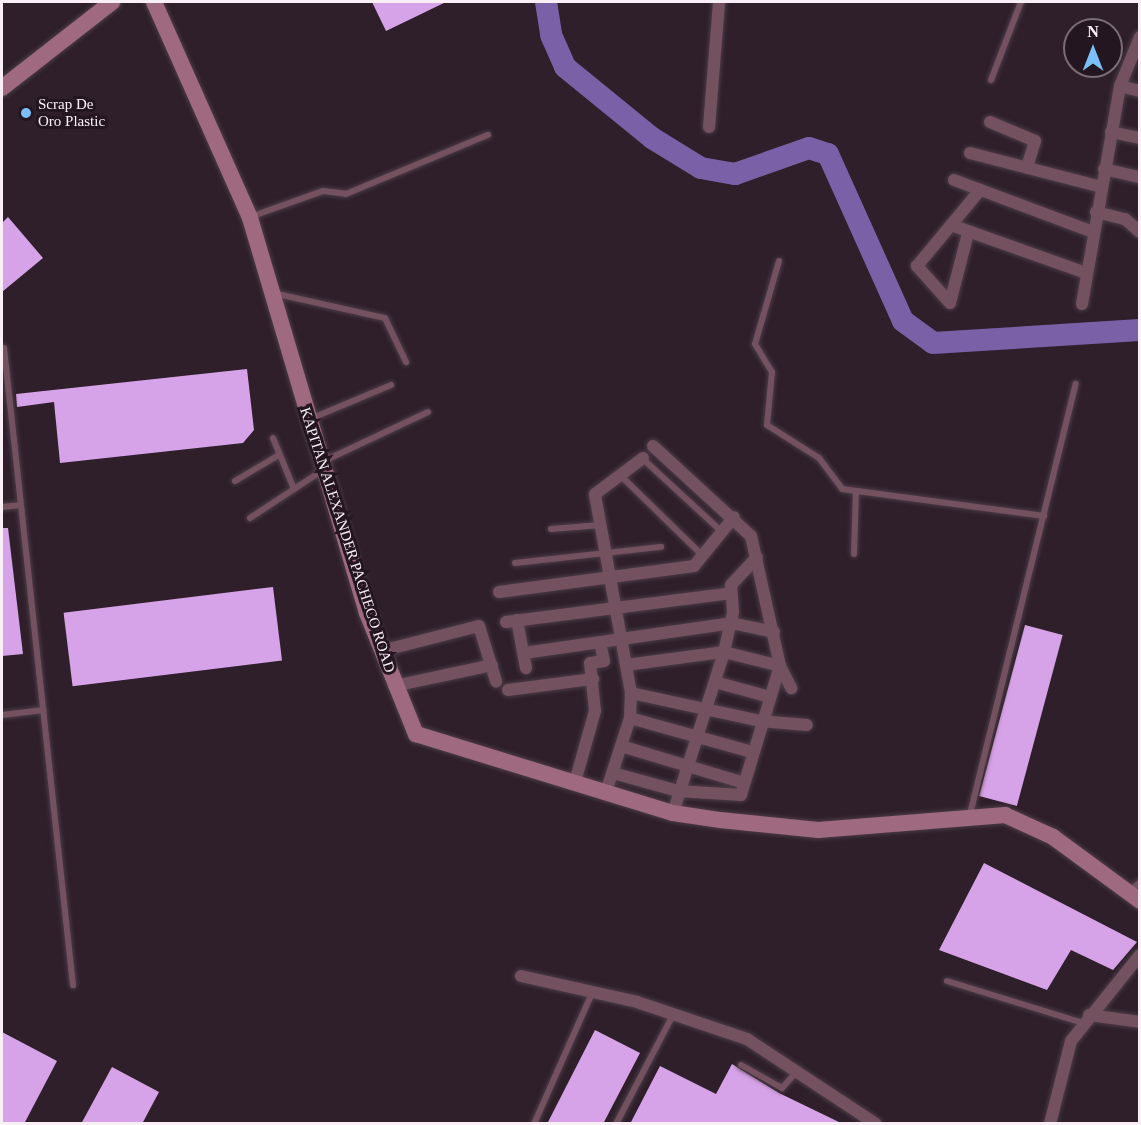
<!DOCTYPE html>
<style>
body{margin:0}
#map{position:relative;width:1141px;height:1125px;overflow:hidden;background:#2e1f2a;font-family:"Times New Roman",serif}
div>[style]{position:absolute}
.river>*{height:22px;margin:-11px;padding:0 11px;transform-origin:11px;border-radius:11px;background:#7960a7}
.building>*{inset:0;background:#d7a3e8;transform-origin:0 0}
.roads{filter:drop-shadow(0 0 2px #4b3c47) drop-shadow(0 0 2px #4b3c47)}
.lane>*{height:6px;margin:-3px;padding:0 3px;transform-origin:3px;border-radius:3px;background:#73515f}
.street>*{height:12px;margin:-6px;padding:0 6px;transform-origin:6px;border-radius:6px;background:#73515f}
.secondary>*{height:16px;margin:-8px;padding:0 8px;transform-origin:8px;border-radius:8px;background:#9f6980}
.dots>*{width:16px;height:16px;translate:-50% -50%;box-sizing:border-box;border:3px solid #241620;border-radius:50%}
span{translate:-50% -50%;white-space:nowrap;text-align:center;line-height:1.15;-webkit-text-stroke:6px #241620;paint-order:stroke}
.poi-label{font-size:15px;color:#faeff7}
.left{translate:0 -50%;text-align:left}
.street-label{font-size:15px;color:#faeff7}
.frame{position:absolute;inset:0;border:3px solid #faeff7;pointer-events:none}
.north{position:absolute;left:1063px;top:18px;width:60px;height:60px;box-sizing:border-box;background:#241620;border:2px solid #7a6d76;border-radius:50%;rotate:0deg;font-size:16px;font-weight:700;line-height:24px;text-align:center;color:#faeff7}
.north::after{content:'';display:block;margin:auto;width:21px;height:27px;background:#7abff8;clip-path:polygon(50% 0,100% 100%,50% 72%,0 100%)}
</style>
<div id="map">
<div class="river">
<i style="left:546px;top:2px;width:33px;rotate:81deg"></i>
<i style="left:551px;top:35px;width:35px;rotate:66deg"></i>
<i style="left:565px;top:67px;width:112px;rotate:39.2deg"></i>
<i style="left:652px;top:138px;width:57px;rotate:31.5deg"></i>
<i style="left:701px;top:168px;width:35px;rotate:10deg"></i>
<i style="left:735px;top:174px;width:78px;rotate:-19.4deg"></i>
<i style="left:809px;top:148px;width:20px;rotate:18deg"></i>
<i style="left:828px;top:154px;width:183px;rotate:65.8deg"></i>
<i style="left:903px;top:321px;width:37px;rotate:36deg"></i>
<i style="left:933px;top:343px;width:207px;rotate:-3.6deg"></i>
</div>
<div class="building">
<i style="clip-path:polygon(372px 2px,446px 2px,386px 31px)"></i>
<i style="clip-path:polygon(8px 217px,43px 258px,2px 292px,2px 223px)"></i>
<i style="clip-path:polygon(247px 369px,254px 430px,243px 443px,60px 463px,54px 402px,17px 407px,16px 394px)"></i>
<i style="clip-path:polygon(2px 528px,8px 528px,23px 654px,2px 656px)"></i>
<i style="left:273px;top:587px;width:74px;height:211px;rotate:83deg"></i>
<i style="left:1025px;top:625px;width:39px;height:177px;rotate:15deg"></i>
<i style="clip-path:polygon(984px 863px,1137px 942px,1113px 970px,1071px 950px,1047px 990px,939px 950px)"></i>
<i style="clip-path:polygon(595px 1030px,640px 1053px,603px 1124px,547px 1124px)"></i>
<i style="clip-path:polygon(2px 1032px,57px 1061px,24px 1124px,2px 1124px)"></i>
<i style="clip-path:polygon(732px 1064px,779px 1093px,843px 1124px,630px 1124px,660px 1066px,716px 1094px)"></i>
<i style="clip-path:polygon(112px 1067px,159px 1092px,142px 1124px,81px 1124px)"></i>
</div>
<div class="roads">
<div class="lane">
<i style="left:991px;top:80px;width:84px;rotate:-69deg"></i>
<i style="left:250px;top:217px;width:77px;rotate:-19.6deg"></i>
<i style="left:323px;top:191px;width:23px;rotate:7deg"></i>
<i style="left:346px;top:194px;width:154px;rotate:-22.6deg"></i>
<i style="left:779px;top:261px;width:86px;rotate:106.1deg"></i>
<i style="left:755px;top:344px;width:33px;rotate:59deg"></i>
<i style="left:772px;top:372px;width:53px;rotate:95.4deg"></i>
<i style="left:767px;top:425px;width:62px;rotate:32.4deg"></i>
<i style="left:819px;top:458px;width:39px;rotate:53deg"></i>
<i style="left:842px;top:489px;width:204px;rotate:7.6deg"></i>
<i style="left:273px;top:293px;width:115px;rotate:12.6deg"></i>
<i style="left:385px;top:318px;width:49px;rotate:64.5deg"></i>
<i style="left:4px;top:348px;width:641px;rotate:83.82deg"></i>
<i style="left:310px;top:419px;width:88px;rotate:-22.8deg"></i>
<i style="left:273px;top:438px;width:55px;rotate:67.6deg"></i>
<i style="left:643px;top:459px;width:108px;rotate:42.7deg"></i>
<i style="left:324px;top:461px;width:115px;rotate:-25.2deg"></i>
<i style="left:620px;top:475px;width:116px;rotate:44.3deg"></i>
<i style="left:235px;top:481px;width:51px;rotate:-30.6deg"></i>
<i style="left:2px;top:507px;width:19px;rotate:-6deg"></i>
<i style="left:250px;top:518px;width:87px;rotate:-33.3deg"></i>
<i style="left:551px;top:529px;width:50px;rotate:-4.6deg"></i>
<i style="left:854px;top:554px;width:62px;rotate:-88.2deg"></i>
<i style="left:515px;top:563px;width:147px;rotate:-6.3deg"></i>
<i style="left:2px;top:715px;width:42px;rotate:-6.8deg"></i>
<i style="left:970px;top:814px;width:443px;rotate:-76.2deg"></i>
<i style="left:1129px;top:892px;width:15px;rotate:-42deg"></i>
<i style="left:947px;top:981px;width:142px;rotate:17.2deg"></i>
<i style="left:741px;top:1065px;width:47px;rotate:29.3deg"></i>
<i style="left:782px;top:1088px;width:24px;rotate:-48deg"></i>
<i style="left:534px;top:1124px;width:143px;rotate:-66.1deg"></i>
<i style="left:616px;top:1124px;width:125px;rotate:-62.4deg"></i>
</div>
<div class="street">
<i style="left:1120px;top:86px;width:21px;rotate:14deg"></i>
<i style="left:990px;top:122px;width:49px;rotate:22.9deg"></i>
<i style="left:1035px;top:141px;width:28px;rotate:107deg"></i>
<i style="left:709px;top:127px;width:125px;rotate:-85.4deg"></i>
<i style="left:1111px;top:132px;width:30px;rotate:12deg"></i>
<i style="left:970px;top:153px;width:135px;rotate:14.5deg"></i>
<i style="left:1104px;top:169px;width:37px;rotate:13deg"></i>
<i style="left:954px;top:180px;width:148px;rotate:20.5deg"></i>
<i style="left:1096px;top:212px;width:30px;rotate:14deg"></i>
<i style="left:1125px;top:219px;width:20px;rotate:41deg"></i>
<i style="left:951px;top:225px;width:143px;rotate:19.6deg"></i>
<i style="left:968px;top:233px;width:72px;rotate:104.4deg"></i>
<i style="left:950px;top:303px;width:50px;rotate:-131.7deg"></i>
<i style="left:917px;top:266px;width:99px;rotate:-50.3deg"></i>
<i style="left:1082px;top:304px;width:221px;rotate:-80.1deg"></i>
<i style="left:1120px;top:86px;width:53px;rotate:-67.8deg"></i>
<i style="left:653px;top:446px;width:133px;rotate:42.6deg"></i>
<i style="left:751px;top:536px;width:133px;rotate:77.4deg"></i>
<i style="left:780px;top:666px;width:25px;rotate:63deg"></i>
<i style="left:499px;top:592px;width:197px;rotate:-7.6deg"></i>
<i style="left:694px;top:566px;width:63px;rotate:-50.8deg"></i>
<i style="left:517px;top:620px;width:49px;rotate:79.4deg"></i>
<i style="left:506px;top:622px;width:227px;rotate:-7.3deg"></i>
<i style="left:381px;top:651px;width:101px;rotate:-14.3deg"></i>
<i style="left:479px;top:626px;width:58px;rotate:72.8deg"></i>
<i style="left:524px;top:653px;width:209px;rotate:-8.2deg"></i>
<i style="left:731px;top:623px;width:44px;rotate:11.8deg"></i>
<i style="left:626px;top:665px;width:99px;rotate:-7.6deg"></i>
<i style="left:724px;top:652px;width:58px;rotate:14deg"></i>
<i style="left:715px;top:682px;width:57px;rotate:15.3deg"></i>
<i style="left:394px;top:686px;width:100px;rotate:-12.1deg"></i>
<i style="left:508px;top:690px;width:86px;rotate:-7.4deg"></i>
<i style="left:631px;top:693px;width:132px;rotate:12.2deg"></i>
<i style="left:760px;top:721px;width:47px;rotate:4.9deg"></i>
<i style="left:630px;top:718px;width:127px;rotate:15.6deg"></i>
<i style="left:621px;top:746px;width:128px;rotate:16.7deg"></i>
<i style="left:613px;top:773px;width:67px;rotate:15.5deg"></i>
<i style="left:678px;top:791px;width:63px;rotate:3.6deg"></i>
<i style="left:741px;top:795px;width:135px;rotate:-73.2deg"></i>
<i style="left:575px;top:782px;width:74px;rotate:-74.3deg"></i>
<i style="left:595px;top:711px;width:48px;rotate:-95.9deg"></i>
<i style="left:590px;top:663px;width:14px;rotate:-8deg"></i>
<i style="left:604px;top:661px;width:19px;rotate:-102deg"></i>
<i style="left:606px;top:792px;width:78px;rotate:-72deg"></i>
<i style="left:630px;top:718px;width:25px;rotate:-88deg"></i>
<i style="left:631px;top:693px;width:202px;rotate:-100.3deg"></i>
<i style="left:595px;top:494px;width:60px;rotate:-36.9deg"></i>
<i style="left:673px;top:813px;width:169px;rotate:-72.4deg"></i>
<i style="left:724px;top:652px;width:41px;rotate:-77.3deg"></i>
<i style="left:733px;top:612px;width:27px;rotate:-94deg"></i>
<i style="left:731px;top:585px;width:38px;rotate:-47deg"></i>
<i style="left:521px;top:976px;width:119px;rotate:12.6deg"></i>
<i style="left:637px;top:1002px;width:116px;rotate:18.6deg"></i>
<i style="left:747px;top:1039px;width:154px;rotate:33.4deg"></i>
<i style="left:1089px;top:1015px;width:51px;rotate:7.8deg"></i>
<i style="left:1050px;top:1124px;width:86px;rotate:-75.8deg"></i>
<i style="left:1071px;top:1041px;width:110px;rotate:-51.3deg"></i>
</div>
<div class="secondary">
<i style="left:154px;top:2px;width:236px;rotate:66deg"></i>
<i style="left:250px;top:218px;width:412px;rotate:73.5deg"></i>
<i style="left:367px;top:613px;width:131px;rotate:68deg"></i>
<i style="left:416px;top:734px;width:269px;rotate:17.1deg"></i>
<i style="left:673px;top:813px;width:48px;rotate:8.5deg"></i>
<i style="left:720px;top:820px;width:99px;rotate:5.8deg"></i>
<i style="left:818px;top:830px;width:188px;rotate:-4.6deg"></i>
<i style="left:1005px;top:815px;width:53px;rotate:24.6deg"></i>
<i style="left:1053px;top:837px;width:108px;rotate:36.3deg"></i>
<i style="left:2px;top:88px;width:140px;rotate:-38deg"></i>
</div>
</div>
<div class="dots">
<i style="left:26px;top:113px;background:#7abff8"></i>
</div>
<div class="poi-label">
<span class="left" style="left:38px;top:113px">Scrap De<br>Oro Plastic</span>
</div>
<div class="street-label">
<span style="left:347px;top:540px;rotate:72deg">KAPITAN ALEXANDER PACHECO ROAD</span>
</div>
<div class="frame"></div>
<div class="north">N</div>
</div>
